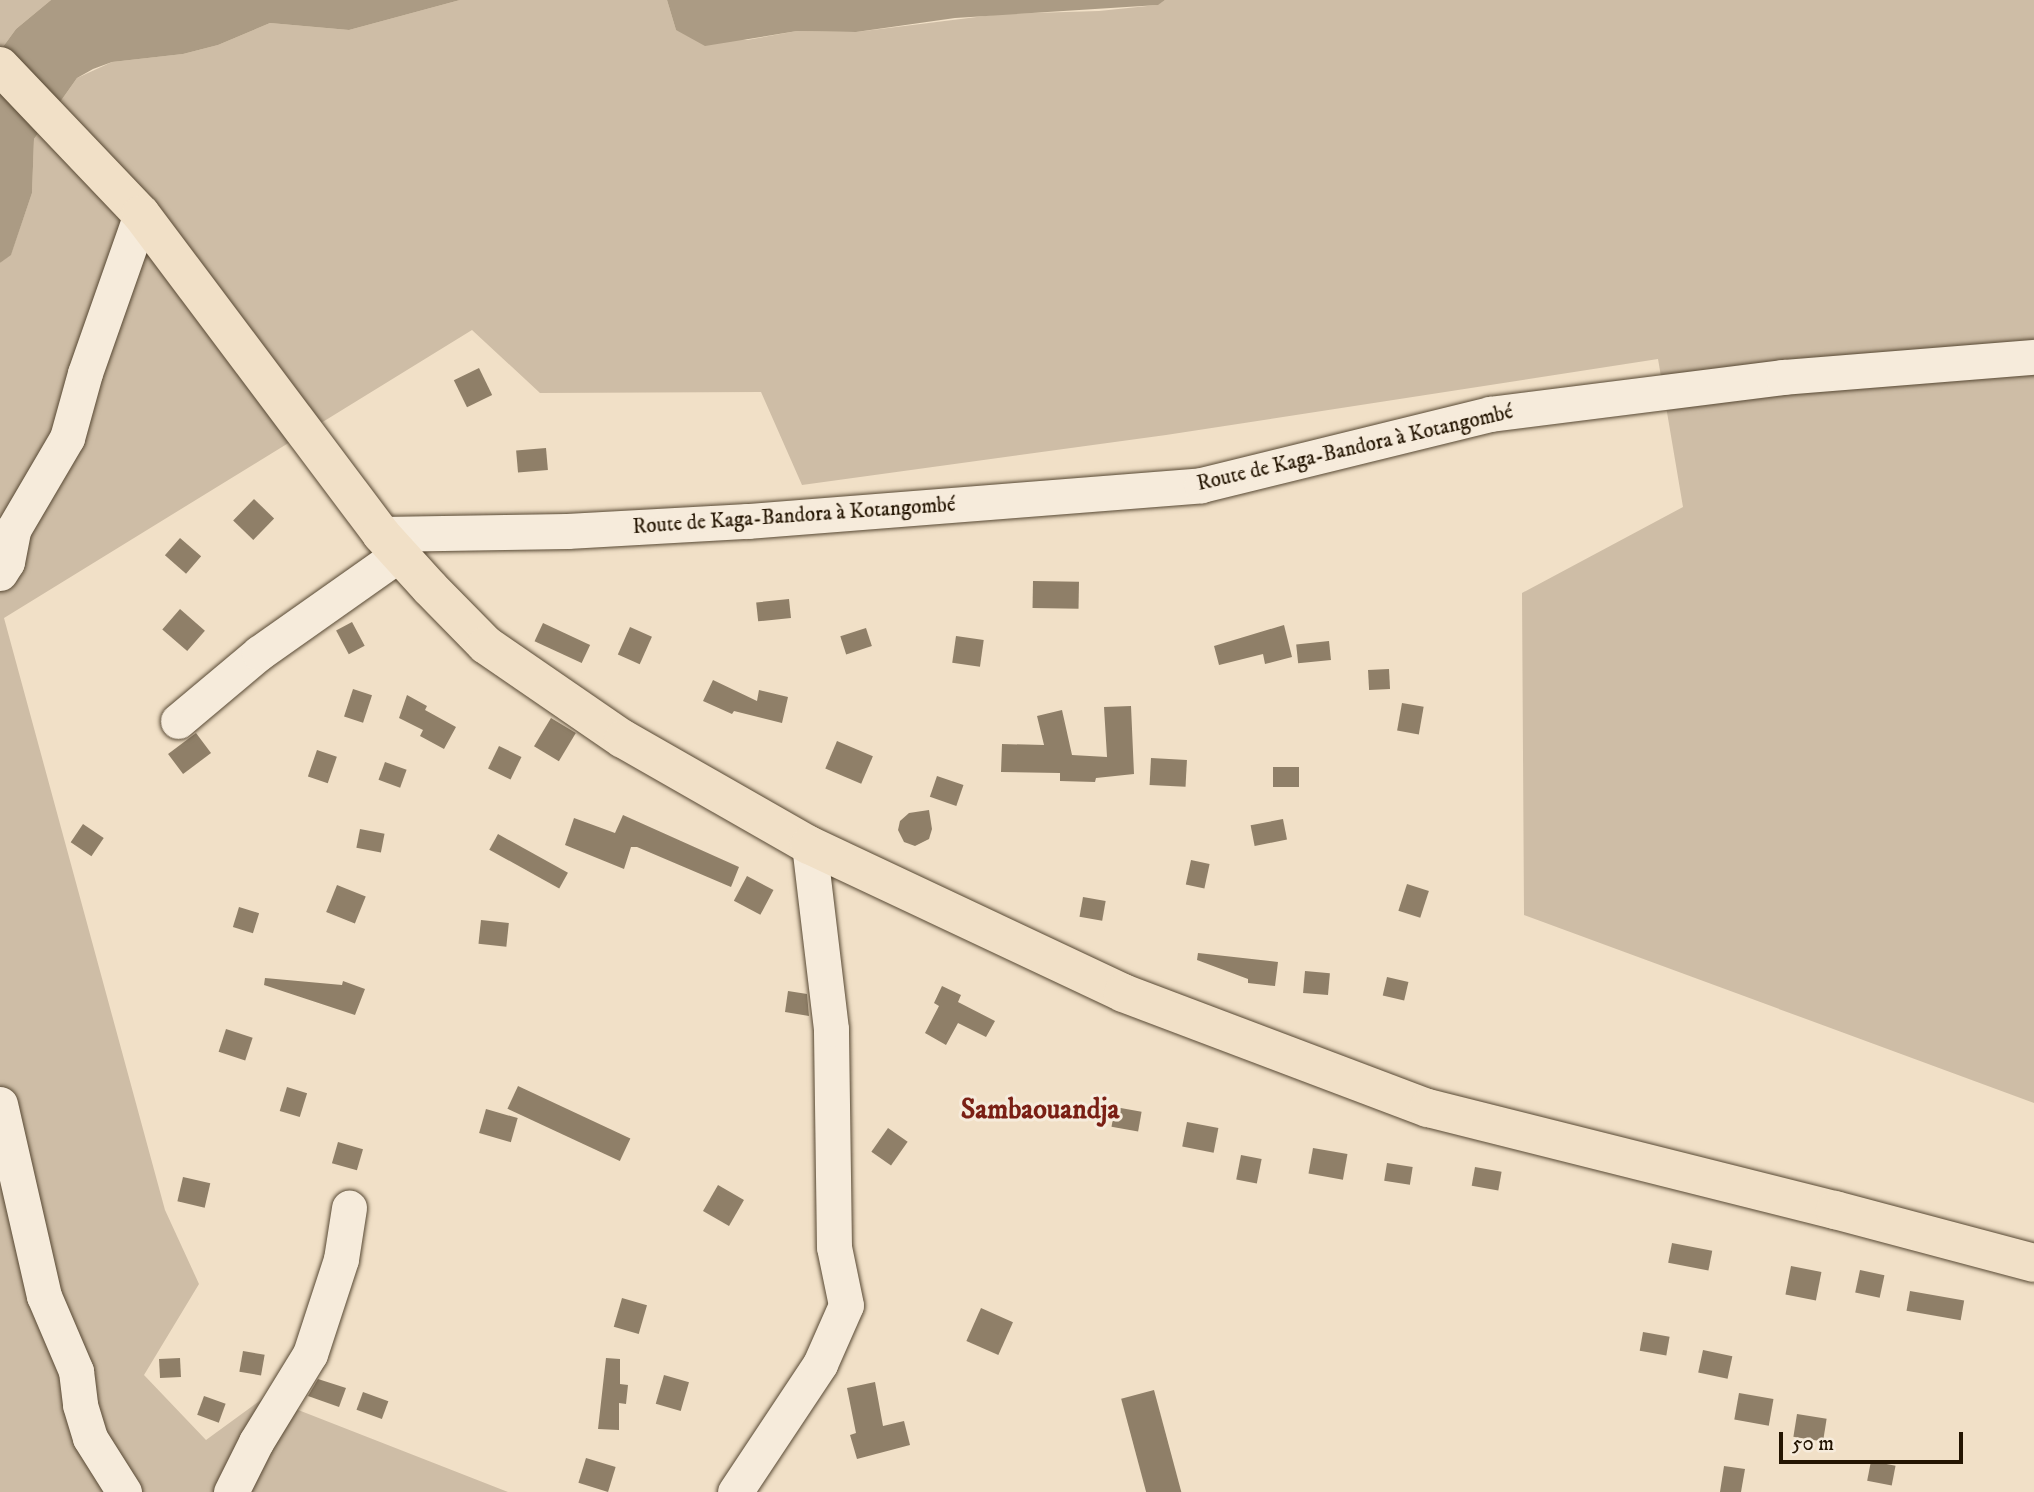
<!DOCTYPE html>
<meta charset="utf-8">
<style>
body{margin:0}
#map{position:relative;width:2034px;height:1492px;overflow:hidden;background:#f1e0c7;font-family:"IM FELL DW Pica",serif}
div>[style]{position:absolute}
.green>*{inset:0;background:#cebda6}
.water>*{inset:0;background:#ab9b84}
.building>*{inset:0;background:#8f7f68;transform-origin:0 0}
.roads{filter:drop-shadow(0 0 2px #574833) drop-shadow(0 0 2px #574833)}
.minor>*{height:35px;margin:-17.5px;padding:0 17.5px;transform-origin:17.5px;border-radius:17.5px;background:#f6ebdb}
.major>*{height:38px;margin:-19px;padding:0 19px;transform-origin:19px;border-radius:19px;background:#f1e0c7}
span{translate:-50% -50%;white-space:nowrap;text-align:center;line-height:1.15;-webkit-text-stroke:6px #f6ebdb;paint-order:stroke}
.street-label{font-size:21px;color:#241502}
.district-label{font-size:28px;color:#7a1f14;font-weight:700}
.scale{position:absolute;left:1779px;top:1432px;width:184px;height:32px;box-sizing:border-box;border:4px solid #241502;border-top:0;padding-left:9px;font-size:21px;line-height:24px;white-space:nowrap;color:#241502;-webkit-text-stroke:5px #f6ebdb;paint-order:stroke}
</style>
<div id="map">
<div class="green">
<i style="clip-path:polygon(0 0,51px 0,16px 29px,0 51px)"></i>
<i style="clip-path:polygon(460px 0,667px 0,676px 30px,747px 40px,797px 31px,856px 32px,1001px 14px,1099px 11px,1157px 5px,1165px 0,2034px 0,2034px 1103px,1524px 915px,1522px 593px,1683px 507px,1658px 359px,1166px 435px,802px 485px,761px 392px,540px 393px,472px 330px,4px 618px,165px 1210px,199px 1284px,144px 1375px,206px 1440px,265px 1397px,508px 1492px,0 1492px,0 263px,11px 254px,32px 193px,34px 139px,77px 78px,112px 62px,183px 54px,218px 45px,270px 23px,349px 30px)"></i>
</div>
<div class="water">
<i style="clip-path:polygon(51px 0,460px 0,349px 30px,270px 23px,218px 45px,183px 54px,112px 62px,93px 69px,77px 78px,34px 139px,32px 193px,11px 255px,0 263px,0 51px,16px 29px)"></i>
<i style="clip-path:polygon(667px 0,1165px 0,1158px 5px,955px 18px,856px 32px,797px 31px,705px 46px,676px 30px)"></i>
</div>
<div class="building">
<i style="left:479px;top:368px;width:30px;height:28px;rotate:64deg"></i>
<i style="left:546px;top:448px;width:22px;height:30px;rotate:85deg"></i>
<i style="left:254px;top:499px;width:28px;height:30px;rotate:44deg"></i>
<i style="left:180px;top:538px;width:28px;height:23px;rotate:41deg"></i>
<i style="left:1033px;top:581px;width:46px;height:27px;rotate:1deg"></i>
<i style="left:789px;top:599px;width:19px;height:33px;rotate:84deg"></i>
<i style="left:180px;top:609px;width:33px;height:27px;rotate:41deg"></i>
<i style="left:352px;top:622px;width:27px;height:18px;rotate:62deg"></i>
<i style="left:543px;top:623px;width:52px;height:20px;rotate:25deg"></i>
<i style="clip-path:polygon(1284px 625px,1292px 657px,1265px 664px,1263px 654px,1219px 665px,1214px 646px)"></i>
<i style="left:630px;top:627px;width:24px;height:30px;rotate:24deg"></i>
<i style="left:866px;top:628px;width:19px;height:27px;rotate:72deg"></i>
<i style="left:956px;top:636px;width:28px;height:27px;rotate:8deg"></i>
<i style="left:1329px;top:641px;width:19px;height:33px;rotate:84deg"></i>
<i style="left:1389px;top:669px;width:20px;height:21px;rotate:87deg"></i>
<i style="clip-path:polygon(713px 680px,757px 701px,759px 690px,788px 697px,782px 723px,734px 711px,732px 714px,703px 701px)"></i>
<i style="left:353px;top:689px;width:20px;height:29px;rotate:18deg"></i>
<i style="clip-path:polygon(407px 695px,427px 706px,425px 710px,456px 727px,444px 749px,420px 736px,423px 730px,399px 718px)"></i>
<i style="left:1402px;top:703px;width:22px;height:28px;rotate:10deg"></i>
<i style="clip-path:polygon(1131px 706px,1134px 774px,1096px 778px,1095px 782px,1060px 781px,1060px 773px,1001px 772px,1002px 744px,1044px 745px,1037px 716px,1062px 710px,1072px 755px,1107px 757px,1104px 707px)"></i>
<i style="left:551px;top:718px;width:29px;height:33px;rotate:31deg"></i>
<i style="left:196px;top:733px;width:25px;height:35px;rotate:53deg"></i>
<i style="left:837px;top:741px;width:39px;height:30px;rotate:23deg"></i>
<i style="left:499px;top:746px;width:25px;height:25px;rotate:26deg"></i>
<i style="left:317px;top:750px;width:21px;height:28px;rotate:19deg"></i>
<i style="left:1151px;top:758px;width:36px;height:27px;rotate:3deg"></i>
<i style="left:385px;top:762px;width:23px;height:19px;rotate:20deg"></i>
<i style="left:1273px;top:767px;width:26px;height:20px"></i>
<i style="left:937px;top:776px;width:28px;height:22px;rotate:19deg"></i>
<i style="clip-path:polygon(929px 810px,932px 829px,929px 839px,915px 846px,904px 842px,898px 830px,900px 821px,909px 813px)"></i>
<i style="clip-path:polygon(623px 815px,739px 867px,731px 887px,637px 847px,631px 847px,624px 869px,565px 845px,574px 818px,615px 833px)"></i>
<i style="left:1283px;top:819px;width:21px;height:33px;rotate:79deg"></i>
<i style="left:83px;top:824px;width:25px;height:22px;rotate:34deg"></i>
<i style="left:360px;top:829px;width:25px;height:19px;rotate:11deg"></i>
<i style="left:498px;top:834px;width:80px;height:18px;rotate:29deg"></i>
<i style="left:1191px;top:860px;width:19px;height:25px;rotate:12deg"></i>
<i style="left:747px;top:876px;width:30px;height:28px;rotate:28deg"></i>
<i style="left:1407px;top:884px;width:23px;height:28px;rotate:18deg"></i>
<i style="left:337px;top:885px;width:31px;height:29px;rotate:22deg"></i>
<i style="left:1083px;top:897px;width:23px;height:20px;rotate:10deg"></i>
<i style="left:239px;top:907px;width:21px;height:21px;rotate:17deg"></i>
<i style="left:481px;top:920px;width:28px;height:24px;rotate:6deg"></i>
<i style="clip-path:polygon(1198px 953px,1278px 962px,1275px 986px,1248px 983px,1248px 979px,1197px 960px)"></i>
<i style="left:1305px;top:971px;width:25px;height:22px;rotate:5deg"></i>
<i style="left:1387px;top:977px;width:22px;height:19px;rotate:13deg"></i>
<i style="clip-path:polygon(265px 978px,342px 985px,343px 981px,365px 989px,355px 1015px,264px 985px)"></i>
<i style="clip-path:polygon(942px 986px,961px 995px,958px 1002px,995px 1021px,986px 1037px,958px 1023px,946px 1045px,925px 1033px,939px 1006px,934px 1003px)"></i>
<i style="clip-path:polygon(788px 991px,807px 994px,809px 1016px,785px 1012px)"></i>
<i style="left:226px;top:1029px;width:28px;height:24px;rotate:18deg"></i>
<i style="left:518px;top:1086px;width:124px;height:25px;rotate:25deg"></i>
<i style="left:287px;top:1087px;width:21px;height:25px;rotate:17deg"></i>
<i style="left:1115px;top:1107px;width:27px;height:20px;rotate:10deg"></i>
<i style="left:486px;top:1109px;width:33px;height:25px;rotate:16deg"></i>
<i style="left:1187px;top:1122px;width:32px;height:25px;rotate:11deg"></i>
<i style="left:888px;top:1128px;width:24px;height:29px;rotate:35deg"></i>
<i style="left:338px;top:1142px;width:26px;height:22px;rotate:16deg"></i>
<i style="left:1313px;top:1148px;width:35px;height:26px;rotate:10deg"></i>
<i style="left:1241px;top:1155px;width:21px;height:25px;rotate:11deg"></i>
<i style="left:1387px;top:1163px;width:26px;height:18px;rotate:9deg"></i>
<i style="left:1475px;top:1167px;width:27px;height:19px;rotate:10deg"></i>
<i style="left:183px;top:1177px;width:28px;height:25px;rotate:13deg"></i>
<i style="left:718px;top:1185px;width:30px;height:30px;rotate:30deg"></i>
<i style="left:1672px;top:1243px;width:41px;height:20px;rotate:11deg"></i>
<i style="left:1791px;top:1266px;width:31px;height:29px;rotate:11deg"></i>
<i style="left:1860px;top:1270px;width:25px;height:23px;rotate:12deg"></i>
<i style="left:1910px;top:1291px;width:55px;height:20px;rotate:10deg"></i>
<i style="left:622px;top:1298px;width:26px;height:30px;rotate:16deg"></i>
<i style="left:981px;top:1308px;width:35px;height:36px;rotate:24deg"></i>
<i style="left:1643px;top:1332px;width:27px;height:19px;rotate:10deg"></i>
<i style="left:1703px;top:1350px;width:30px;height:23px;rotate:12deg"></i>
<i style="left:243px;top:1351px;width:22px;height:21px;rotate:10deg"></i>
<i style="left:180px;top:1358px;width:19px;height:21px;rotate:87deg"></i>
<i style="clip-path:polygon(606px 1358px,620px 1359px,620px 1384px,628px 1385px,626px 1404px,619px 1403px,619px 1430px,598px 1429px)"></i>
<i style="left:664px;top:1375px;width:26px;height:30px;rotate:16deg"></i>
<i style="clip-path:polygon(318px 1379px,346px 1388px,339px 1407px,308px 1396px)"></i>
<i style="clip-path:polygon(875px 1382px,883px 1426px,904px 1421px,910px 1445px,857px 1459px,850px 1435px,856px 1433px,847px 1388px)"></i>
<i style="left:1154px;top:1390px;width:106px;height:34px;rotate:75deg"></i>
<i style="left:363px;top:1392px;width:27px;height:19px;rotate:20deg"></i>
<i style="left:1739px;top:1393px;width:35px;height:27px;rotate:10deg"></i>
<i style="left:204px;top:1396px;width:23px;height:20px;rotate:20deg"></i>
<i style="left:1797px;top:1414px;width:30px;height:23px;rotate:9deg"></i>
<i style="left:586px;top:1458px;width:31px;height:26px;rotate:17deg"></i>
<i style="left:1871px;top:1461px;width:25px;height:20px;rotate:11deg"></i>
<i style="clip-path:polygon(1724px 1466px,1745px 1469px,1741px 1492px,1720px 1492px)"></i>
</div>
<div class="roads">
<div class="minor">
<i style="left:381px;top:534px;width:186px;rotate:-0.9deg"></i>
<i style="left:567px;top:531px;width:181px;rotate:-3.2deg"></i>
<i style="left:748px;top:521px;width:454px;rotate:-4.5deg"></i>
<i style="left:1201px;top:485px;width:298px;rotate:-13.8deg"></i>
<i style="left:1490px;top:414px;width:295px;rotate:-7.2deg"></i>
<i style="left:1783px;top:377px;width:252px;rotate:-4.6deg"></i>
<i style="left:0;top:573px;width:13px;rotate:-58deg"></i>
<i style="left:7px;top:562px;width:33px;rotate:-79deg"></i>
<i style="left:13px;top:530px;width:107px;rotate:-59.6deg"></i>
<i style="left:67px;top:438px;width:67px;rotate:-74.5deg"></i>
<i style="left:85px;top:373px;width:169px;rotate:-70.6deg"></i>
<i style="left:178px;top:721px;width:106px;rotate:-40deg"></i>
<i style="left:259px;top:653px;width:174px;rotate:-35.2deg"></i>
<i style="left:0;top:1104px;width:197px;rotate:77.1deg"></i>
<i style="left:44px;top:1296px;width:82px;rotate:66.9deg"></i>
<i style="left:76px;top:1371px;width:34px;rotate:83deg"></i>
<i style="left:80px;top:1405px;width:34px;rotate:73deg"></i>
<i style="left:90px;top:1438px;width:64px;rotate:57.8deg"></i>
<i style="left:231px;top:1492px;width:56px;rotate:-63.4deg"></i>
<i style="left:256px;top:1442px;width:103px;rotate:-58.5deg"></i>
<i style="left:310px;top:1354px;width:100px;rotate:-71.9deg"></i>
<i style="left:341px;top:1259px;width:52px;rotate:-81.1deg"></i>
<i style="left:735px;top:1492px;width:154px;rotate:-56.4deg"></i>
<i style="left:820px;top:1364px;width:64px;rotate:-66.2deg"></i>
<i style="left:846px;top:1305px;width:59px;rotate:-101.7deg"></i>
<i style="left:834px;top:1247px;width:218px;rotate:-90.8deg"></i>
<i style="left:831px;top:1029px;width:185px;rotate:-96.8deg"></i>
</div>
<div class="major">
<i style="left:0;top:66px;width:204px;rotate:46.4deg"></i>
<i style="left:141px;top:214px;width:400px;rotate:53.1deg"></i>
<i style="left:381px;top:534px;width:73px;rotate:47.8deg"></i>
<i style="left:430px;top:588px;width:80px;rotate:45.5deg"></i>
<i style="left:486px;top:645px;width:166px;rotate:34.5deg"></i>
<i style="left:623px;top:739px;width:214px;rotate:29.7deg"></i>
<i style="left:809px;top:845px;width:347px;rotate:25.2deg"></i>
<i style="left:1123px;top:993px;width:326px;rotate:20.7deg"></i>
<i style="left:1428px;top:1108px;width:420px;rotate:14.1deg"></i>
<i style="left:1835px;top:1210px;width:206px;rotate:14.9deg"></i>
</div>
</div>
<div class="street-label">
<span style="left:1355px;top:448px;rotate:-13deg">Route de Kaga-Bandora à Kotangombé</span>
<span style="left:794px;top:516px;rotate:-4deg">Route de Kaga-Bandora à Kotangombé</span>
</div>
<div class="district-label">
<span style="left:1040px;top:1110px">Sambaouandja</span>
</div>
<div class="scale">50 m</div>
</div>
